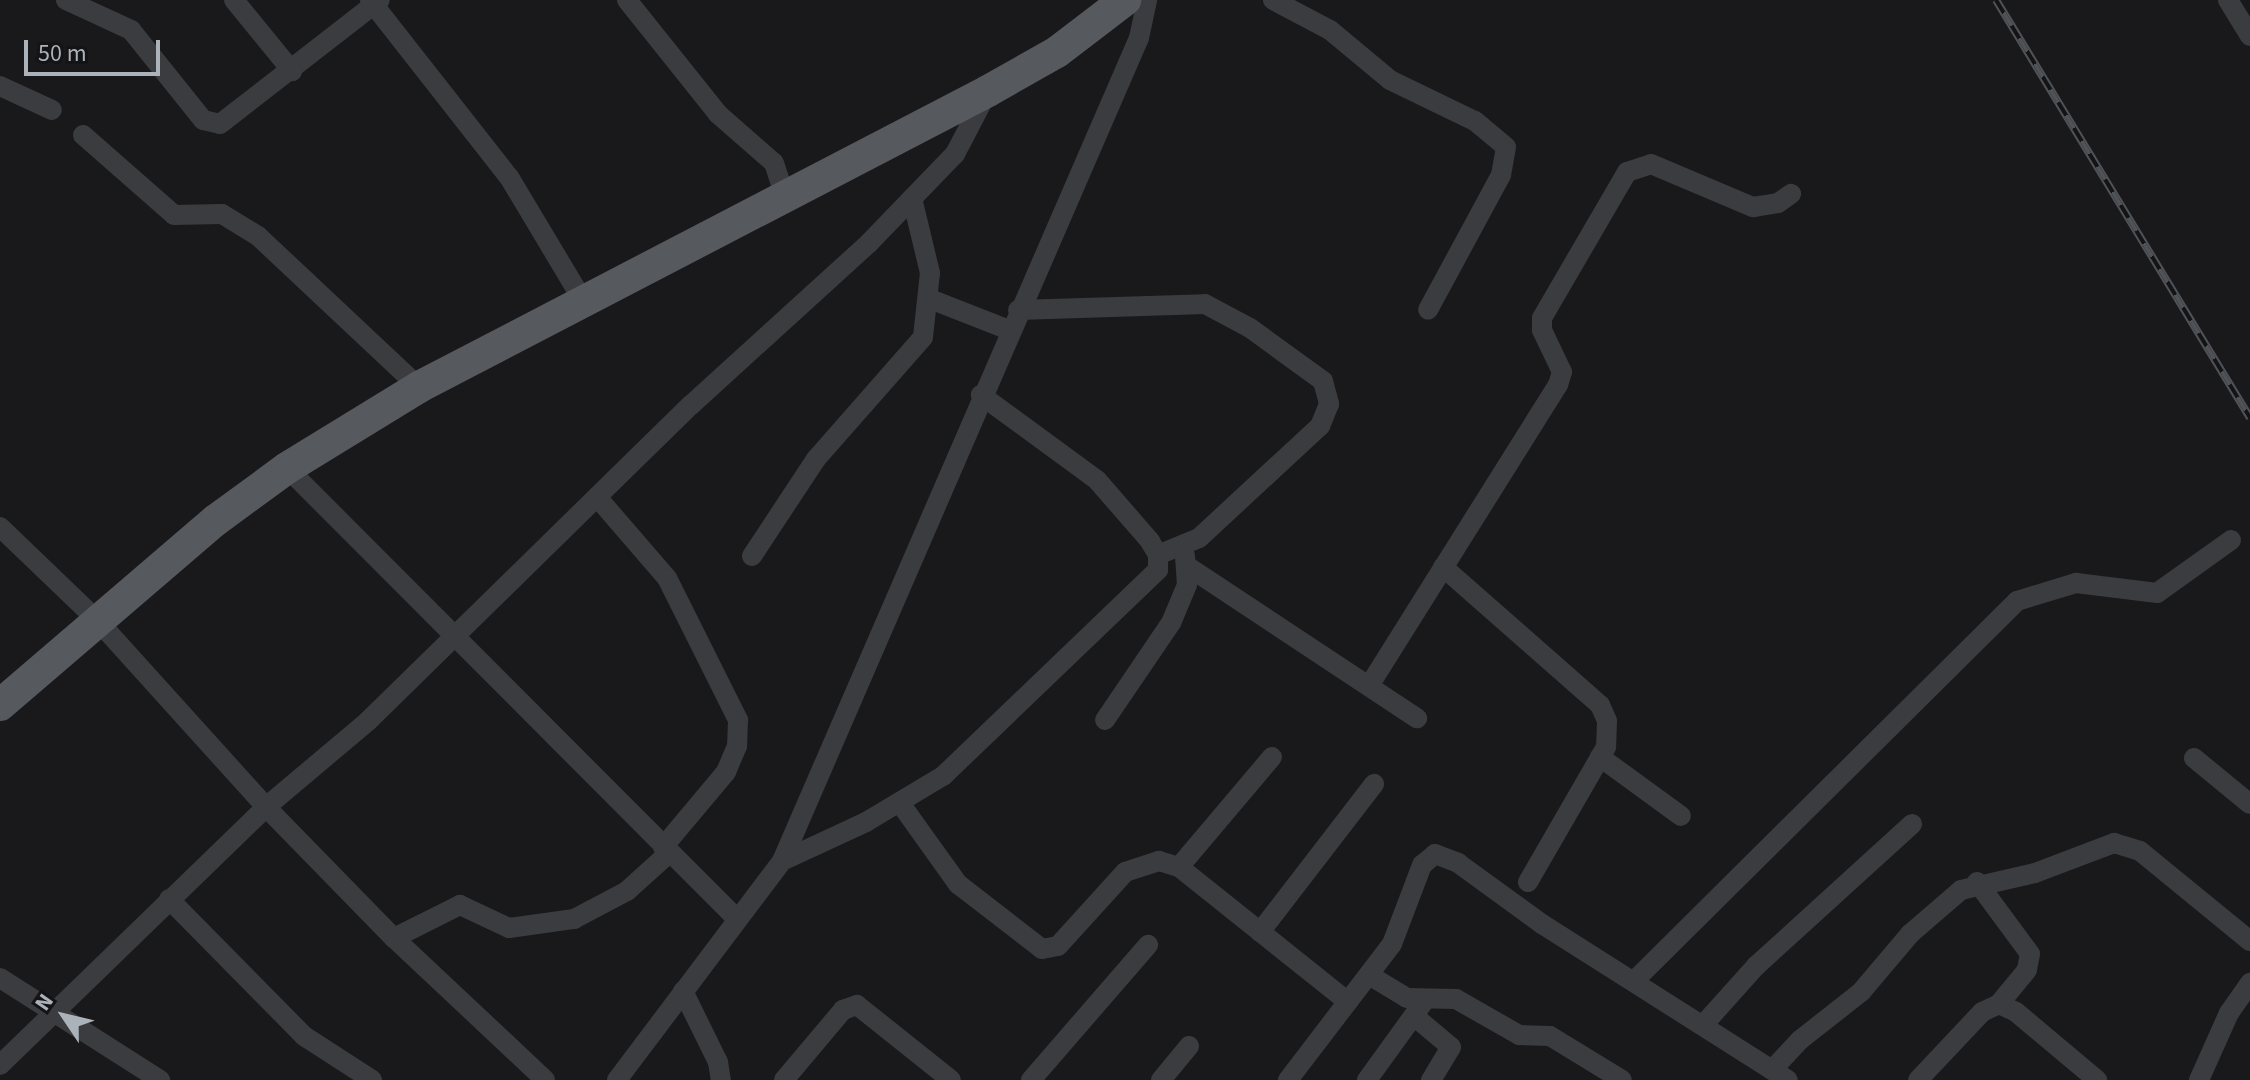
<!DOCTYPE html>
<style>
body{margin:0}
#map{position:relative;width:2250px;height:1080px;overflow:hidden;background:#19191b;font-family:"Source Sans 3",sans-serif}
div>[style]{position:absolute}
.street>*{height:20px;margin:-10px;padding:0 10px;transform-origin:10px;border-radius:10px;background:#3a3c3f}
.primary>*{height:32px;margin:-16px;padding:0 16px;transform-origin:16px;border-radius:16px;background:#56595e}
.rail>*{height:8px;margin-top:-4px;transform-origin:0;background:repeating-linear-gradient(90deg,#141416 0 15px,#4f5256 0 30px);box-sizing:border-box;border-block:2px solid #4f5256}
span{translate:-50% -50%;white-space:nowrap;text-align:center;line-height:1.15;-webkit-text-stroke:8px #141416;paint-order:stroke}
.north{position:absolute;left:24px;top:976px;width:80px;height:80px;-webkit-text-stroke:6px #141416;paint-order:stroke;rotate:305deg;font-size:22px;font-weight:700;line-height:32px;text-align:center;color:#acb2b9}
.north::after{content:'';display:block;margin:auto;width:28px;height:36px;background:#acb2b9;clip-path:polygon(50% 0,100% 100%,50% 72%,0 100%)}
.scale{position:absolute;left:24px;top:40px;width:136px;height:36px;box-sizing:border-box;border:4px solid #acb2b9;border-top:0;padding-left:10px;font-size:24px;line-height:28px;white-space:nowrap;color:#acb2b9;-webkit-text-stroke:6px #141416;paint-order:stroke}
</style>
<div id="map">
<div class="street">
<i style="left:66px;top:0;width:72px;rotate:24.8deg"></i>
<i style="left:131px;top:30px;width:115px;rotate:51.3deg"></i>
<i style="left:203px;top:120px;width:17px;rotate:13deg"></i>
<i style="left:220px;top:124px;width:202px;rotate:-37.8deg"></i>
<i style="left:234px;top:0;width:92px;rotate:50.8deg"></i>
<i style="left:370px;top:0;width:225px;rotate:51.9deg"></i>
<i style="left:509px;top:177px;width:148px;rotate:59.1deg"></i>
<i style="left:627px;top:0;width:146px;rotate:51.4deg"></i>
<i style="left:718px;top:114px;width:74px;rotate:41.2deg"></i>
<i style="left:774px;top:163px;width:36px;rotate:72deg"></i>
<i style="left:1273px;top:0;width:64px;rotate:27.8deg"></i>
<i style="left:1330px;top:30px;width:78px;rotate:39.8deg"></i>
<i style="left:1390px;top:80px;width:94px;rotate:25.8deg"></i>
<i style="left:1475px;top:121px;width:40px;rotate:40deg"></i>
<i style="left:1506px;top:147px;width:28px;rotate:100deg"></i>
<i style="left:1501px;top:175px;width:153px;rotate:118.4deg"></i>
<i style="left:2228px;top:0;width:42px;rotate:58.6deg"></i>
<i style="left:0;top:86px;width:57px;rotate:24.8deg"></i>
<i style="left:83px;top:135px;width:121px;rotate:41.3deg"></i>
<i style="left:174px;top:215px;width:48px;rotate:-1.2deg"></i>
<i style="left:222px;top:214px;width:42px;rotate:31.4deg"></i>
<i style="left:258px;top:236px;width:221px;rotate:43.2deg"></i>
<i style="left:930px;top:299px;width:85px;rotate:21.4deg"></i>
<i style="left:1018px;top:310px;width:187px;rotate:-1.8deg"></i>
<i style="left:1205px;top:304px;width:51px;rotate:28.1deg"></i>
<i style="left:1250px;top:328px;width:90px;rotate:36deg"></i>
<i style="left:1323px;top:381px;width:24px;rotate:75deg"></i>
<i style="left:1329px;top:404px;width:24px;rotate:112deg"></i>
<i style="left:1320px;top:426px;width:165px;rotate:137.2deg"></i>
<i style="left:1199px;top:538px;width:44px;rotate:157.5deg"></i>
<i style="left:287px;top:468px;width:637px;rotate:45.06deg"></i>
<i style="left:597px;top:497px;width:107px;rotate:49.2deg"></i>
<i style="left:667px;top:578px;width:159px;rotate:63.4deg"></i>
<i style="left:738px;top:720px;width:26px;rotate:92deg"></i>
<i style="left:737px;top:746px;width:28px;rotate:113deg"></i>
<i style="left:726px;top:772px;width:98px;rotate:130deg"></i>
<i style="left:0;top:527px;width:136px;rotate:43.8deg"></i>
<i style="left:98px;top:621px;width:251px;rotate:47.9deg"></i>
<i style="left:266px;top:807px;width:183px;rotate:45.7deg"></i>
<i style="left:394px;top:938px;width:74px;rotate:-26.6deg"></i>
<i style="left:460px;top:905px;width:54px;rotate:25.1deg"></i>
<i style="left:509px;top:928px;width:66px;rotate:-7.9deg"></i>
<i style="left:574px;top:919px;width:60px;rotate:-27.8deg"></i>
<i style="left:627px;top:891px;width:57px;rotate:-42.1deg"></i>
<i style="left:752px;top:556px;width:116px;rotate:-56.6deg"></i>
<i style="left:816px;top:459px;width:162px;rotate:-48.7deg"></i>
<i style="left:923px;top:337px;width:64px;rotate:-83.8deg"></i>
<i style="left:930px;top:273px;width:77px;rotate:-103.5deg"></i>
<i style="left:1187px;top:566px;width:276px;rotate:33.5deg"></i>
<i style="left:1443px;top:567px;width:209px;rotate:41.3deg"></i>
<i style="left:1600px;top:705px;width:17px;rotate:66deg"></i>
<i style="left:1607px;top:721px;width:26px;rotate:92deg"></i>
<i style="left:1606px;top:747px;width:156px;rotate:120deg"></i>
<i style="left:1369px;top:686px;width:355px;rotate:-57.9deg"></i>
<i style="left:1558px;top:385px;width:14px;rotate:-73deg"></i>
<i style="left:1562px;top:372px;width:47px;rotate:-115.5deg"></i>
<i style="left:1542px;top:330px;width:12px;rotate:-90deg"></i>
<i style="left:1542px;top:318px;width:169px;rotate:-59.8deg"></i>
<i style="left:1627px;top:172px;width:25px;rotate:-18deg"></i>
<i style="left:1651px;top:164px;width:111px;rotate:22.9deg"></i>
<i style="left:1753px;top:207px;width:25px;rotate:-9deg"></i>
<i style="left:1778px;top:203px;width:16px;rotate:-35deg"></i>
<i style="left:1105px;top:720px;width:117px;rotate:-55.8deg"></i>
<i style="left:1171px;top:623px;width:41px;rotate:-67.2deg"></i>
<i style="left:1187px;top:585px;width:29px;rotate:-94deg"></i>
<i style="left:1600px;top:757px;width:100px;rotate:36.1deg"></i>
<i style="left:2194px;top:758px;width:72px;rotate:39.4deg"></i>
<i style="left:900px;top:803px;width:100px;rotate:54.4deg"></i>
<i style="left:958px;top:884px;width:106px;rotate:37.7deg"></i>
<i style="left:1042px;top:949px;width:16px;rotate:-11deg"></i>
<i style="left:1058px;top:946px;width:100px;rotate:-47.8deg"></i>
<i style="left:1125px;top:872px;width:36px;rotate:-18deg"></i>
<i style="left:1159px;top:861px;width:21px;rotate:17deg"></i>
<i style="left:1179px;top:867px;width:216px;rotate:38.6deg"></i>
<i style="left:782px;top:861px;width:93px;rotate:-24.9deg"></i>
<i style="left:866px;top:822px;width:90px;rotate:-30.9deg"></i>
<i style="left:943px;top:776px;width:298px;rotate:-43.8deg"></i>
<i style="left:1158px;top:570px;width:15px;rotate:-90deg"></i>
<i style="left:1158px;top:555px;width:16px;rotate:-120deg"></i>
<i style="left:1150px;top:541px;width:81px;rotate:-131deg"></i>
<i style="left:1097px;top:480px;width:144px;rotate:-143.8deg"></i>
<i style="left:1179px;top:867px;width:144px;rotate:-49.8deg"></i>
<i style="left:1977px;top:882px;width:89px;rotate:53.6deg"></i>
<i style="left:2030px;top:954px;width:16px;rotate:101deg"></i>
<i style="left:2027px;top:970px;width:44px;rotate:129.5deg"></i>
<i style="left:169px;top:899px;width:192px;rotate:45.4deg"></i>
<i style="left:304px;top:1036px;width:81px;rotate:32.9deg"></i>
<i style="left:1260px;top:932px;width:187px;rotate:-52.4deg"></i>
<i style="left:394px;top:938px;width:207px;rotate:43.2deg"></i>
<i style="left:1369px;top:975px;width:44px;rotate:31.2deg"></i>
<i style="left:1407px;top:998px;width:49px;rotate:1.2deg"></i>
<i style="left:1456px;top:999px;width:73px;rotate:29.7deg"></i>
<i style="left:1519px;top:1035px;width:31px;rotate:2deg"></i>
<i style="left:1550px;top:1036px;width:84px;rotate:31.4deg"></i>
<i style="left:0;top:978px;width:190px;rotate:32.5deg"></i>
<i style="left:1635px;top:980px;width:538px;rotate:-44.77deg"></i>
<i style="left:2017px;top:601px;width:62px;rotate:-17deg"></i>
<i style="left:2076px;top:583px;width:82px;rotate:7deg"></i>
<i style="left:2157px;top:593px;width:91px;rotate:-35.6deg"></i>
<i style="left:683px;top:991px;width:79px;rotate:63.8deg"></i>
<i style="left:718px;top:1062px;width:18px;rotate:81deg"></i>
<i style="left:1414px;top:1016px;width:48px;rotate:40deg"></i>
<i style="left:1451px;top:1047px;width:39px;rotate:121deg"></i>
<i style="left:1704px;top:1024px;width:78px;rotate:-48.1deg"></i>
<i style="left:1756px;top:966px;width:211px;rotate:-42.3deg"></i>
<i style="left:0;top:1065px;width:371px;rotate:-44.1deg"></i>
<i style="left:266px;top:807px;width:133px;rotate:-40.1deg"></i>
<i style="left:368px;top:721px;width:452px;rotate:-44.4deg"></i>
<i style="left:691px;top:405px;width:241px;rotate:-42.3deg"></i>
<i style="left:869px;top:243px;width:124px;rotate:-46deg"></i>
<i style="left:955px;top:154px;width:71px;rotate:-62.4deg"></i>
<i style="left:1772px;top:1070px;width:41px;rotate:-47deg"></i>
<i style="left:1800px;top:1040px;width:78px;rotate:-38.2deg"></i>
<i style="left:1861px;top:992px;width:76px;rotate:-49.8deg"></i>
<i style="left:1910px;top:934px;width:67px;rotate:-40.8deg"></i>
<i style="left:1961px;top:890px;width:76px;rotate:-12.9deg"></i>
<i style="left:2035px;top:873px;width:85px;rotate:-20.8deg"></i>
<i style="left:2114px;top:843px;width:27px;rotate:17deg"></i>
<i style="left:2140px;top:851px;width:142px;rotate:39.3deg"></i>
<i style="left:617px;top:1080px;width:274px;rotate:-53deg"></i>
<i style="left:782px;top:861px;width:897px;rotate:-66.55deg"></i>
<i style="left:1139px;top:38px;width:39px;rotate:-78deg"></i>
<i style="left:784px;top:1080px;width:92px;rotate:-49.9deg"></i>
<i style="left:843px;top:1010px;width:15px;rotate:-20deg"></i>
<i style="left:857px;top:1005px;width:120px;rotate:38.6deg"></i>
<i style="left:1031px;top:1080px;width:179px;rotate:-49.1deg"></i>
<i style="left:1161px;top:1080px;width:44px;rotate:-50.5deg"></i>
<i style="left:1288px;top:1080px;width:171px;rotate:-52.6deg"></i>
<i style="left:1392px;top:944px;width:85px;rotate:-69.2deg"></i>
<i style="left:1422px;top:865px;width:17px;rotate:-40deg"></i>
<i style="left:1435px;top:854px;width:25px;rotate:21deg"></i>
<i style="left:1458px;top:863px;width:104px;rotate:36deg"></i>
<i style="left:1542px;top:924px;width:291px;rotate:32.4deg"></i>
<i style="left:1367px;top:1080px;width:99px;rotate:-54.1deg"></i>
<i style="left:1918px;top:1080px;width:93px;rotate:-46.7deg"></i>
<i style="left:1982px;top:1012px;width:19px;rotate:-25deg"></i>
<i style="left:1999px;top:1004px;width:19px;rotate:25deg"></i>
<i style="left:2016px;top:1012px;width:106px;rotate:40deg"></i>
<i style="left:2199px;top:1080px;width:73px;rotate:-65.9deg"></i>
<i style="left:2229px;top:1013px;width:37px;rotate:-55deg"></i>
</div>
<div class="primary">
<i style="left:0;top:705px;width:284px;rotate:-40.6deg"></i>
<i style="left:216px;top:520px;width:88px;rotate:-36.2deg"></i>
<i style="left:287px;top:468px;width:155px;rotate:-31.5deg"></i>
<i style="left:419px;top:387px;width:641px;rotate:-27.48deg"></i>
<i style="left:988px;top:91px;width:79px;rotate:-29.5deg"></i>
<i style="left:1057px;top:52px;width:86px;rotate:-37.4deg"></i>
</div>
<div class="rail">
<i style="left:1996px;top:0;width:489px;rotate:58.7deg"></i>
</div>
<div class="north">N</div>
<div class="scale">50 m</div>
</div>
